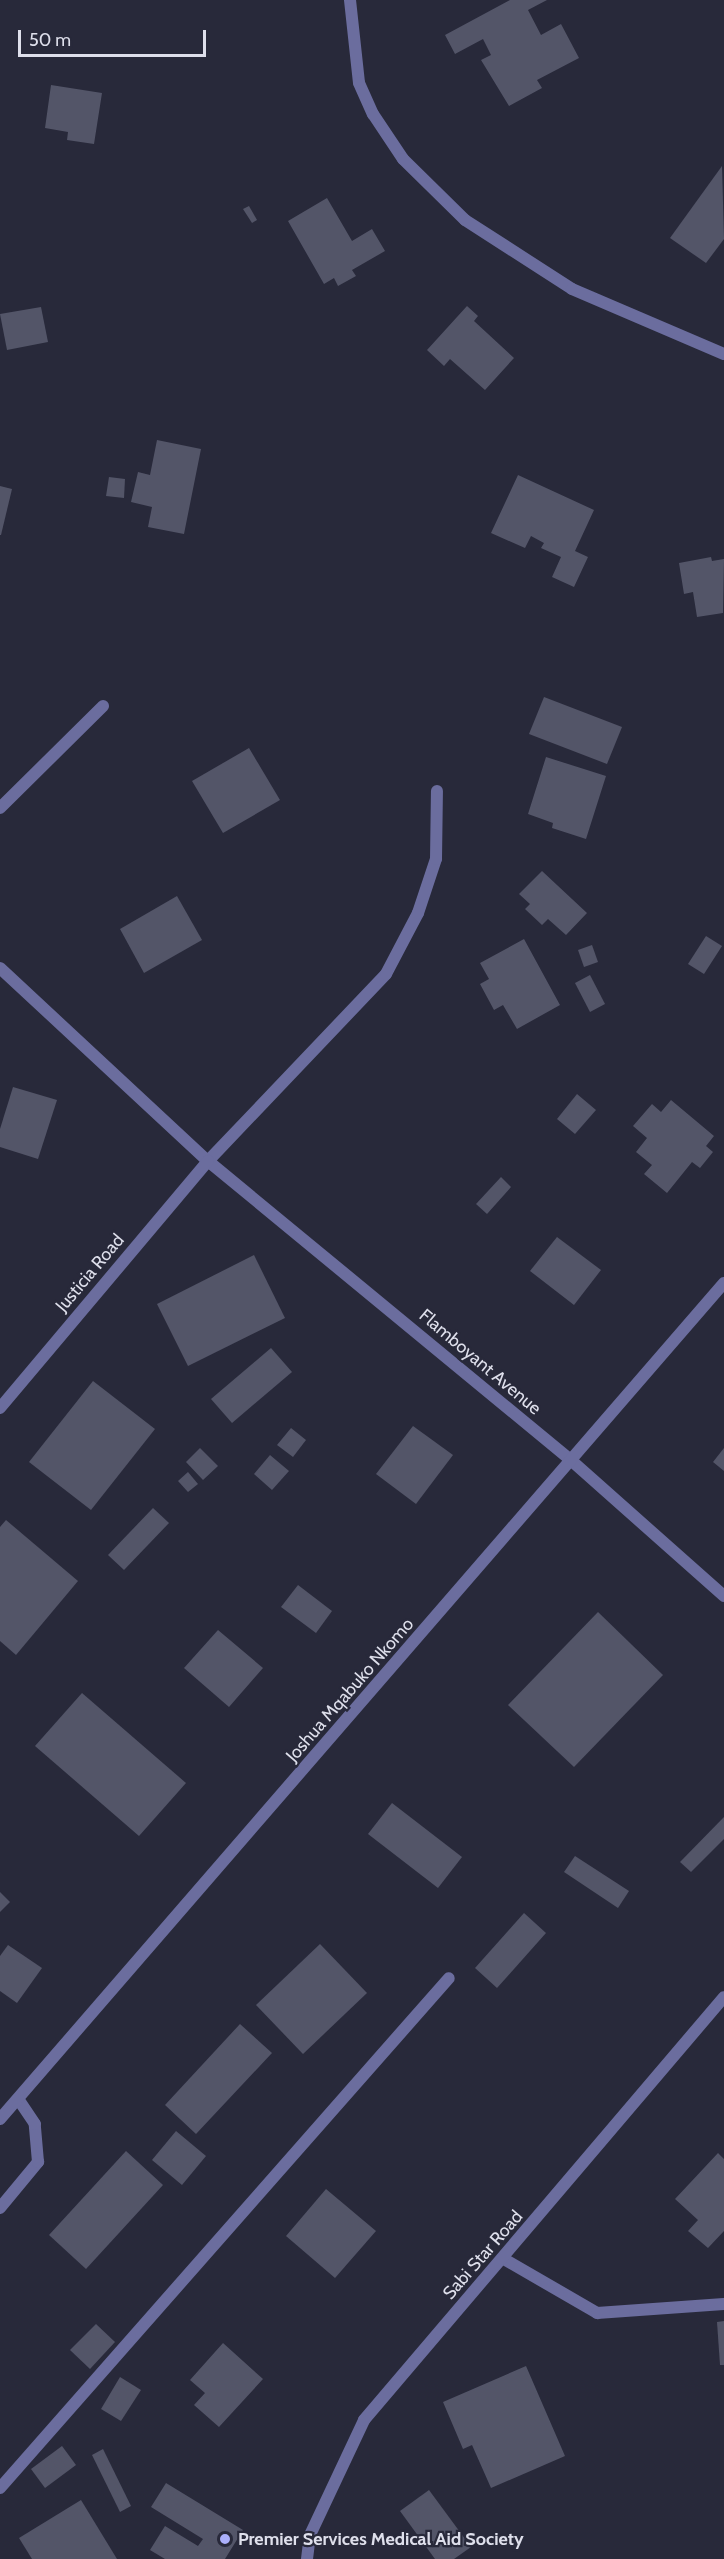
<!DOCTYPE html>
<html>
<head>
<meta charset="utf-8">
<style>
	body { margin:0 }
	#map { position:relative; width:724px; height:2559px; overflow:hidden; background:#28293a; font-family:Cabin,sans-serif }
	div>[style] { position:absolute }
	.building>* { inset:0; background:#535568 }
	.lane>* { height:12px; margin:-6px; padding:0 6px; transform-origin:6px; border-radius:6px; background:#6b6d9e }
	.street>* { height:12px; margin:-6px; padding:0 6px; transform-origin:6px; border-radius:6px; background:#6b6d9e }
	.dots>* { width:16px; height:16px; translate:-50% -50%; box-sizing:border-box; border:3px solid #28293a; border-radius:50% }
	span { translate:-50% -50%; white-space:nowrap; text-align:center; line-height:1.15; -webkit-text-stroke:4.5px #28293a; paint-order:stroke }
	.street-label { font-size:18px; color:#dedfeb }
	.poi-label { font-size:18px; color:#dedfeb; font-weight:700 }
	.left { translate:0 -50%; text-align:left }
	.scale { position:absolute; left:18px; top:30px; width:188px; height:27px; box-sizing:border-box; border:3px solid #dedfeb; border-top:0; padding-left:8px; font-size:18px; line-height:21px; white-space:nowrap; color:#dedfeb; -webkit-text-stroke:4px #28293a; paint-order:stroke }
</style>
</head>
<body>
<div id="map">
	<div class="building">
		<i style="clip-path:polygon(510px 0,547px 0,528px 10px,541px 35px,561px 24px,579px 58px,537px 80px,542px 88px,509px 106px,481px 60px,491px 55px,483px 39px,455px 54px,445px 35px)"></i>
		<i style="clip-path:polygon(51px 85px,102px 93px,94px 144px,67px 140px,68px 132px,45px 128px)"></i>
		<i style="clip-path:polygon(722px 166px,724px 239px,706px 263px,670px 238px)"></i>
		<i style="clip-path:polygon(327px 198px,352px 241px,372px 229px,385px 251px,352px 270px,356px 276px,338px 286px,334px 278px,324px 284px,288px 221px)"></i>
		<i style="clip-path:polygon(249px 206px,257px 220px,252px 223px,243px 209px)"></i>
		<i style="clip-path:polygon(467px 306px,478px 316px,474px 321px,514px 358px,485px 390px,450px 359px,444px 366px,427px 350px)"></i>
		<i style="clip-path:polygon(41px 307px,48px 342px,7px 350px,0 314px)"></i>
		<i style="clip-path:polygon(157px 440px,201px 449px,184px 534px,148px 527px,152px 507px,131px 502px,138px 472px,150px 475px)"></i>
		<i style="clip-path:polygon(518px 475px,594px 510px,575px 551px,588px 557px,574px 587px,552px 577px,561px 557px,541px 548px,544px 543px,531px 536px,525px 548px,491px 533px)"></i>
		<i style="clip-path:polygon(109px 477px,125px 479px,124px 498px,106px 496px)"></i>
		<i style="clip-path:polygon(0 486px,12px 489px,1px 535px,0 535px)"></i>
		<i style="clip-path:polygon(711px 557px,712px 561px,724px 559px,723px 613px,697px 617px,693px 592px,684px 594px,679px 563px)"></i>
		<i style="clip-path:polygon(544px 697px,622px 727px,607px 764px,529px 734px)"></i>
		<i style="clip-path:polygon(249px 748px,280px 800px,223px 833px,192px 781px)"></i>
		<i style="clip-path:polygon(546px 757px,606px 776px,586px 839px,552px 828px,553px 823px,528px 814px)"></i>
		<i style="clip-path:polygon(542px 871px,587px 913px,566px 935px,548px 919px,542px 925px,525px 909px,530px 904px,519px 894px)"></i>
		<i style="clip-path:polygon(177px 896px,202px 940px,144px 973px,120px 929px)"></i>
		<i style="clip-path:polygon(706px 936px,722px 946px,704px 974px,688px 964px)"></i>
		<i style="clip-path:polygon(524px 939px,560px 1005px,517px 1029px,503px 1005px,494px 1010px,480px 984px,489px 979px,480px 963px)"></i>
		<i style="clip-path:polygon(592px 945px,598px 962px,584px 967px,578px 950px)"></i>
		<i style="clip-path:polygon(590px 975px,605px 1004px,590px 1012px,575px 983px)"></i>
		<i style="clip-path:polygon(13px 1087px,57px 1100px,38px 1159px,0 1147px,0 1129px)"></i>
		<i style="clip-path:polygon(577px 1094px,596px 1110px,575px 1134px,557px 1119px)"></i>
		<i style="clip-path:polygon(671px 1100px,714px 1136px,706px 1146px,713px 1152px,700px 1168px,692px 1162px,667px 1193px,644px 1174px,652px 1165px,636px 1152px,647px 1138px,633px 1126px,652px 1104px,661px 1112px)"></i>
		<i style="clip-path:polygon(501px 1177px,511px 1187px,487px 1214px,476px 1204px)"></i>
		<i style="clip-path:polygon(557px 1237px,601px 1270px,574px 1305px,530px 1271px)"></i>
		<i style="clip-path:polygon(254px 1255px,285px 1318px,188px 1366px,157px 1304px)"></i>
		<i style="clip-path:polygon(271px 1348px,292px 1372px,232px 1423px,211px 1399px)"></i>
		<i style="clip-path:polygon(93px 1381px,155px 1429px,91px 1510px,29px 1462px)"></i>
		<i style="clip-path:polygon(413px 1426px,453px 1455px,416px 1504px,376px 1474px)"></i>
		<i style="clip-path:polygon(291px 1428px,306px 1440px,293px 1457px,277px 1445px)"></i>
		<i style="clip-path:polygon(200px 1448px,218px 1466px,203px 1480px,186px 1462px)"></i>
		<i style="clip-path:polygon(724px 1448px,724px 1471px,713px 1462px)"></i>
		<i style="clip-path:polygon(270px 1455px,289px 1471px,272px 1490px,254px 1474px)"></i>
		<i style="clip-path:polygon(188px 1472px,198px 1484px,188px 1492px,178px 1481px)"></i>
		<i style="clip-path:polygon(153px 1508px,169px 1523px,124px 1570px,108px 1555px)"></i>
		<i style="clip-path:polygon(6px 1520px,78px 1581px,16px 1655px,0 1641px,0 1527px)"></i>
		<i style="clip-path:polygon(298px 1585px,332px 1611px,316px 1633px,281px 1607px)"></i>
		<i style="clip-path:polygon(598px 1612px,663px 1675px,574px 1767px,508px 1705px)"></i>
		<i style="clip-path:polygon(218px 1630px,263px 1668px,229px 1707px,184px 1668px)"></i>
		<i style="clip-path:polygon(82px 1693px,186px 1783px,139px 1836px,35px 1746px)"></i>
		<i style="clip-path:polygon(392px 1803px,462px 1857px,438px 1888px,368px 1834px)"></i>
		<i style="clip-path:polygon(724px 1817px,724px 1839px,691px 1872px,680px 1862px)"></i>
		<i style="clip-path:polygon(575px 1856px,629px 1891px,618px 1908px,564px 1872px)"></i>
		<i style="clip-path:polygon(0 1892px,10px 1902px,0 1912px)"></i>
		<i style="clip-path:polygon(524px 1913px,546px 1933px,497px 1988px,475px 1968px)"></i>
		<i style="clip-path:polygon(320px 1944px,367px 1993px,303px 2054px,256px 2005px)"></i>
		<i style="clip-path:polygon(8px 1945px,42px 1968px,17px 2003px,0 1991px,0 1956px)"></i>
		<i style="clip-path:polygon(240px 2024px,272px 2053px,196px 2134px,165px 2105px)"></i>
		<i style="clip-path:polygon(176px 2131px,206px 2156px,182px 2185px,152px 2160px)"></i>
		<i style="clip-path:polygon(126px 2151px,163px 2185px,86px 2269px,49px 2235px)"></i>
		<i style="clip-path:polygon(718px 2153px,724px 2159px,724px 2231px,708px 2248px,688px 2231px,698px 2220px,675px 2199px)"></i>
		<i style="clip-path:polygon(326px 2189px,376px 2231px,335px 2278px,286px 2236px)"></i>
		<i style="clip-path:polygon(724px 2321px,724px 2365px,720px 2365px,717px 2322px)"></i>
		<i style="clip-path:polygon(96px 2324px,115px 2342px,90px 2369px,70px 2350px)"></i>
		<i style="clip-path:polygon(223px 2343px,263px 2379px,219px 2427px,194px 2405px,205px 2393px,190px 2380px)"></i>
		<i style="clip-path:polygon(526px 2366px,565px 2456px,491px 2488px,472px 2445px,463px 2449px,443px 2402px)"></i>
		<i style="clip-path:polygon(120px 2377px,141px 2390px,121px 2421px,101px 2409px)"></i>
		<i style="clip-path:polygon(62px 2446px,76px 2465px,45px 2488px,31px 2469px)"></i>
		<i style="clip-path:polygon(103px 2449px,131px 2506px,120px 2512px,92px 2455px)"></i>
		<i style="clip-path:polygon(166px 2483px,243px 2530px,225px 2559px,165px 2559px,150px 2550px,165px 2526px,198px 2546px,203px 2539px,151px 2507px)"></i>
		<i style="clip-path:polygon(429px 2490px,471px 2547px,454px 2559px,435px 2559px,400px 2511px)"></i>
		<i style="clip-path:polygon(81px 2500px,117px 2559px,32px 2559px,19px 2538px)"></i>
	</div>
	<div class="lane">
		<i style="left:0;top:808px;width:145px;rotate:-44.7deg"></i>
		<i style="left:208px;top:1161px;width:258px;rotate:-46.4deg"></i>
		<i style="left:386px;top:974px;width:69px;rotate:-62.3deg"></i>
		<i style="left:418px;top:913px;width:57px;rotate:-71.6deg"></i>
		<i style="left:436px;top:859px;width:68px;rotate:-89.2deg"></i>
		<i style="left:0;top:2208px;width:60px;rotate:-50.4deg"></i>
		<i style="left:38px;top:2162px;width:38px;rotate:-95deg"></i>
		<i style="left:35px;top:2124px;width:30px;rotate:-124deg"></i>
		<i style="left:504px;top:2259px;width:108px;rotate:30.1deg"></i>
		<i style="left:597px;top:2313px;width:127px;rotate:-4.1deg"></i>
		<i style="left:0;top:2488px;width:679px;rotate:-48.64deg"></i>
	</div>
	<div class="street">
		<i style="left:350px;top:0;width:83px;rotate:83.8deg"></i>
		<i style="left:359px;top:83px;width:34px;rotate:66deg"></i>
		<i style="left:373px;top:114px;width:54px;rotate:56.3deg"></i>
		<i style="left:403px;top:159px;width:87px;rotate:44.5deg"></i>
		<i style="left:465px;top:220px;width:127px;rotate:32.8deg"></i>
		<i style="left:572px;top:289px;width:165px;rotate:23.2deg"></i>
		<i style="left:0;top:968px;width:284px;rotate:42.9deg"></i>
		<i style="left:208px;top:1161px;width:473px;rotate:39.5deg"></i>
		<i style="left:573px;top:1462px;width:202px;rotate:41.6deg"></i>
		<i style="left:0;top:1408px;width:323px;rotate:-49.9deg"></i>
		<i style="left:0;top:2119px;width:1106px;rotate:-49.11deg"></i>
		<i style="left:307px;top:2559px;width:24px;rotate:-83deg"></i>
		<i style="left:310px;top:2535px;width:127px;rotate:-64.8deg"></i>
		<i style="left:364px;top:2420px;width:555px;rotate:-49.6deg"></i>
	</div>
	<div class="dots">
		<i style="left:225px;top:2539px;background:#abaffb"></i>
	</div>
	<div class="street-label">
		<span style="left:90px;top:1273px;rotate:-50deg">Justicia Road</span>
		<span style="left:480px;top:1362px;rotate:40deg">Flamboyant Avenue</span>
		<span style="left:350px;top:1690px;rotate:-49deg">Joshua Mqabuko Nkomo</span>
		<span style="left:483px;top:2255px;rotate:-49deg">Sabi Star Road</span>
	</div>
	<div class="poi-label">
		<span class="left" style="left:238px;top:2539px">Premier Services Medical Aid Society</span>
	</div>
	<div class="scale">50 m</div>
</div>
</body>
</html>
